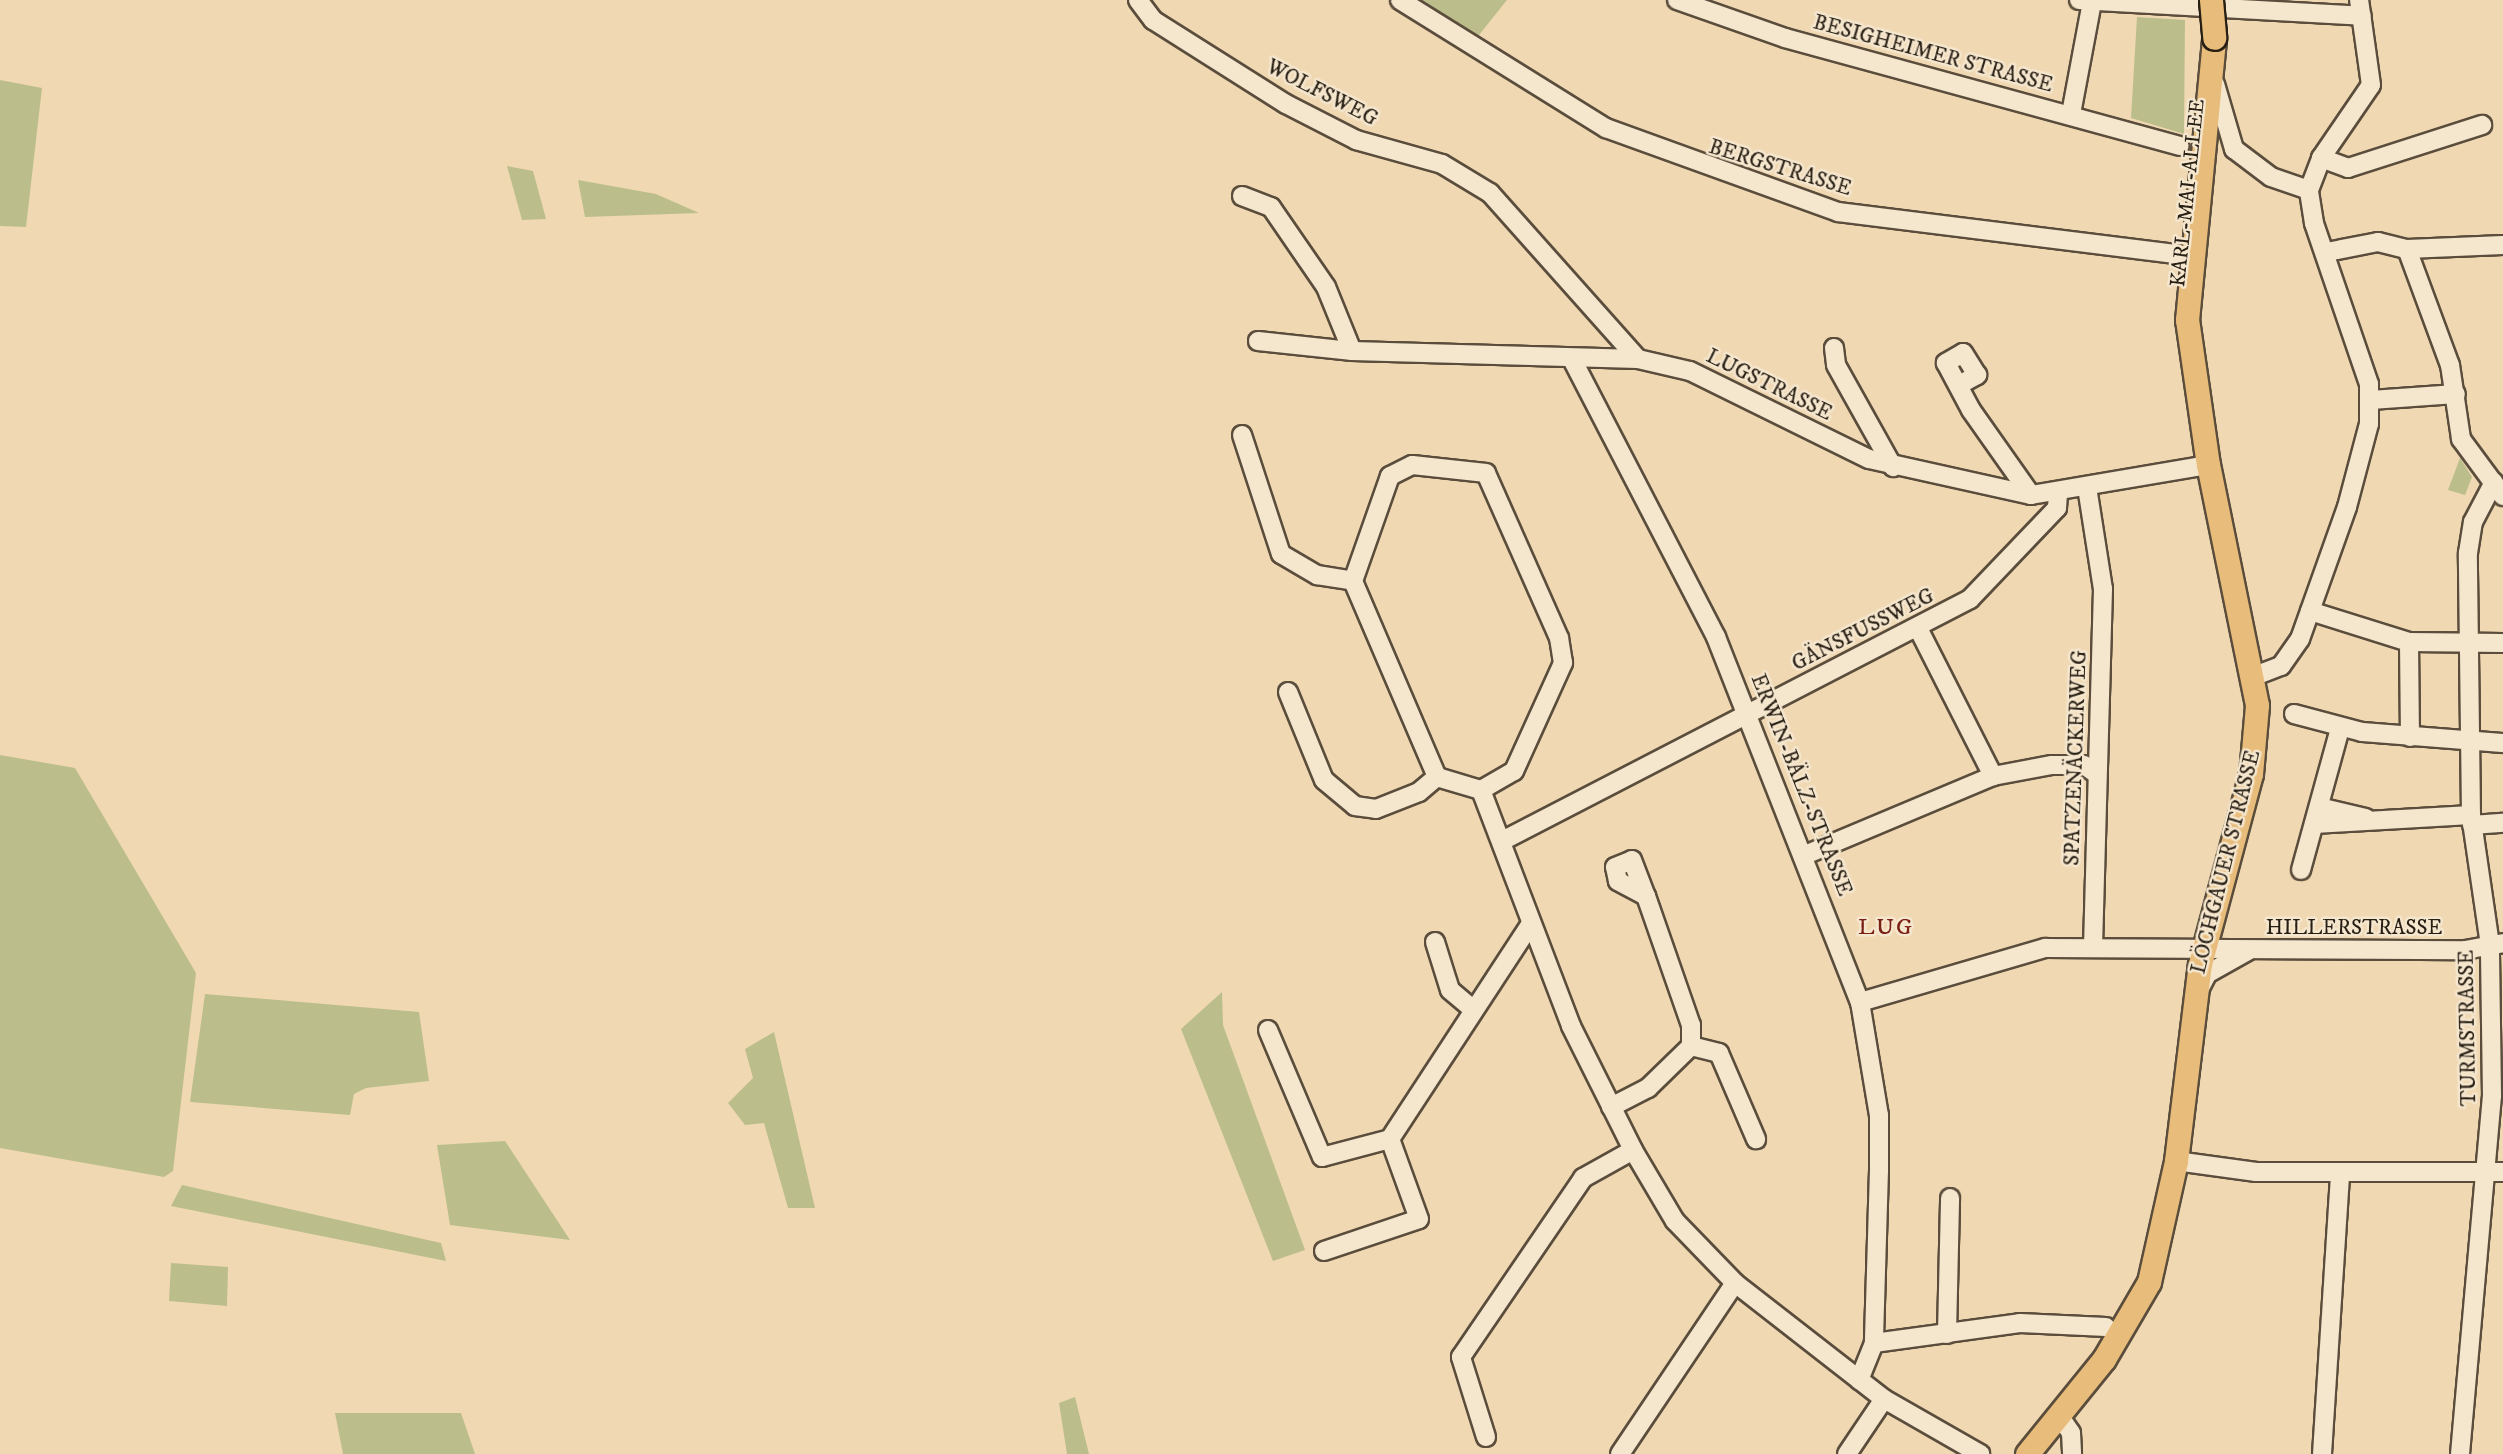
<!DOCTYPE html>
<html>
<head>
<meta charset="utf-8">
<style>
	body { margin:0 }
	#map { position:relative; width:2503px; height:1454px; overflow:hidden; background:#f0d8b3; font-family:"IM FELL DW Pica",serif }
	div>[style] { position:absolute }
	.green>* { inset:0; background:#bbbe8b }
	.roads { filter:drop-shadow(2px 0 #5a4d3c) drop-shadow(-2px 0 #5a4d3c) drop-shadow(0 2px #5a4d3c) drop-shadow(0 -2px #5a4d3c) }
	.minor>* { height:18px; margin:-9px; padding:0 9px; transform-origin:9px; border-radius:9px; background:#f5e6ce }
	.major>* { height:23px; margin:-11.5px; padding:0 11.5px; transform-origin:11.5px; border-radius:11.5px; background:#e8bc7a }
	.bridges { filter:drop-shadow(2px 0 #281f14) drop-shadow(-2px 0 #281f14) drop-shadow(0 2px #281f14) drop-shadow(0 -2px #281f14) }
	.major-bridge>* { height:23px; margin:-11.5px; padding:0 11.5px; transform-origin:11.5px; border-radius:11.5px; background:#e8bc7a }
	span { translate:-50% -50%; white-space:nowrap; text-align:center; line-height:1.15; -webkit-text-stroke:5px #f5e6ce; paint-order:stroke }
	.street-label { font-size:21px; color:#281f14 }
	.neighbourhood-label { font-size:23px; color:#7a1f14; letter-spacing:2px }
</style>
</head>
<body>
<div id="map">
	<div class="green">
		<i style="clip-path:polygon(1415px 0,1507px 0,1475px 40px)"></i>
		<i style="clip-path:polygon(2137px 17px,2185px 20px,2184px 134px,2131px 118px)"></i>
		<i style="clip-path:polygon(0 80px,42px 88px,26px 227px,0 226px)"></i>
		<i style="clip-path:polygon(507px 166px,533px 171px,546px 219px,522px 220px)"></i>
		<i style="clip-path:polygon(578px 180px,656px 194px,699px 213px,585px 217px)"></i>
		<i style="clip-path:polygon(2460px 458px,2472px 477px,2465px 495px,2448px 490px)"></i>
		<i style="clip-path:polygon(0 755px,75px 768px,196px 973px,173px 1171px,164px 1177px,0 1148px)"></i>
		<i style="clip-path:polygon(1222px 992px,1223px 1025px,1305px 1250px,1273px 1261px,1181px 1029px)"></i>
		<i style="clip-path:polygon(205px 994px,419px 1012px,429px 1081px,366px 1088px,354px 1094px,350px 1115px,190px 1102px)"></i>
		<i style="clip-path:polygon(774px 1032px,815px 1208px,788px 1208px,764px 1123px,745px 1125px,728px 1103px,753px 1078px,745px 1049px)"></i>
		<i style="clip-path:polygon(505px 1141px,570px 1240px,450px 1225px,437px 1145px)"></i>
		<i style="clip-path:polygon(182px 1185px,441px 1243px,446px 1261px,171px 1206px)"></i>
		<i style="clip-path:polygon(171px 1263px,228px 1267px,227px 1306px,169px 1301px)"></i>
		<i style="clip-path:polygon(1075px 1397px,1089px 1454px,1067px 1454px,1059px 1403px)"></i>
		<i style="clip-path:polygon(335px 1413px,461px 1413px,475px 1454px,343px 1454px)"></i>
	</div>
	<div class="roads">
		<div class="minor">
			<i style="left:1138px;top:0;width:25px;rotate:53deg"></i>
			<i style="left:1153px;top:20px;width:157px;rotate:32.3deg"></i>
			<i style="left:1286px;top:104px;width:79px;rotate:27.2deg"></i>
			<i style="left:1356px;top:140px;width:89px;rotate:15.6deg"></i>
			<i style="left:1442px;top:164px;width:56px;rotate:31.1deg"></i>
			<i style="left:1490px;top:193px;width:222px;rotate:48.3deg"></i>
			<i style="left:1400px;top:0;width:243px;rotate:31.9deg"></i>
			<i style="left:1606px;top:128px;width:247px;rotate:19.9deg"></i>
			<i style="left:1838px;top:212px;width:354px;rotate:7.1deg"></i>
			<i style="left:1677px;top:0;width:114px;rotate:19.4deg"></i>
			<i style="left:1785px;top:38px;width:409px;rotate:15.3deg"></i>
			<i style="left:2079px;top:0;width:283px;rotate:3.2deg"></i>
			<i style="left:2215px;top:84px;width:68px;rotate:73.7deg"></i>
			<i style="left:2234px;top:149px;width:46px;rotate:37.1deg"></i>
			<i style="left:2271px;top:177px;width:40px;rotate:18.9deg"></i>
			<i style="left:2071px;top:114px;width:114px;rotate:-79.4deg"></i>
			<i style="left:2321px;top:158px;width:29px;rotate:20deg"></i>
			<i style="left:2348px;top:168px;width:141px;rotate:-17.8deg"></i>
			<i style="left:1242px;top:196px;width:31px;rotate:21deg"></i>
			<i style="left:1271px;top:207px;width:97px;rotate:55.5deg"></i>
			<i style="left:1326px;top:287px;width:69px;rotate:67.9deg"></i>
			<i style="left:2407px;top:249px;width:124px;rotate:69.7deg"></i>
			<i style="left:2450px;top:365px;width:75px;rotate:81.5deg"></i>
			<i style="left:2461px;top:439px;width:71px;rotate:53.6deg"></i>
			<i style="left:2327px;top:252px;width:52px;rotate:-11.1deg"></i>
			<i style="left:2378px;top:242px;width:30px;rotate:14deg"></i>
			<i style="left:2407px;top:249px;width:96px;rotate:-2.4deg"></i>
			<i style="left:1258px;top:341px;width:95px;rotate:6.1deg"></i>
			<i style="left:1352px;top:351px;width:286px;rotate:1.6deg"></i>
			<i style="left:1638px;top:359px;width:53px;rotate:13deg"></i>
			<i style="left:1690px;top:371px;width:199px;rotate:26.2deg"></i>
			<i style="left:1869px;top:459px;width:166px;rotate:12.5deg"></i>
			<i style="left:2031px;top:495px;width:180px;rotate:-9.6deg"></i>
			<i style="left:1834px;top:348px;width:17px;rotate:83deg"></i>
			<i style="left:1836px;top:365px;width:117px;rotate:60.8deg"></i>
			<i style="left:1573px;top:361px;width:311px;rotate:62.6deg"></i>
			<i style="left:1716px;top:637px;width:392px;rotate:68.5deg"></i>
			<i style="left:1860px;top:1002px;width:115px;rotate:80.5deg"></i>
			<i style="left:1879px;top:1115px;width:55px;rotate:90deg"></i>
			<i style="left:1879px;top:1170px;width:173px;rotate:91.7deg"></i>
			<i style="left:1874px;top:1343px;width:40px;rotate:112deg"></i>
			<i style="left:1959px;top:385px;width:21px;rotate:-29deg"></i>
			<i style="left:1977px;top:375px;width:26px;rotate:-122deg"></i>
			<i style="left:1963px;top:353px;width:20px;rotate:150deg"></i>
			<i style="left:1946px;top:363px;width:53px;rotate:62deg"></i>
			<i style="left:1971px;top:410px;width:104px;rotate:54.8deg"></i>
			<i style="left:2371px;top:400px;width:85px;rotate:-4deg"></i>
			<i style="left:1242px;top:435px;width:125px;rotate:71.9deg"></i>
			<i style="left:1281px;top:554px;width:42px;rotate:30.3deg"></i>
			<i style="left:1317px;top:575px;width:36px;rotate:9deg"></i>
			<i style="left:2087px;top:487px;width:103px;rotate:81.1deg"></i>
			<i style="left:2103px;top:589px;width:359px;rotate:91.6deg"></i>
			<i style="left:2310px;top:611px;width:104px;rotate:17.4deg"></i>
			<i style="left:2409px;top:642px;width:94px;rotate:0.6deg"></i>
			<i style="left:1919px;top:630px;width:164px;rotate:63.1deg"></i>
			<i style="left:2409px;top:642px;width:95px;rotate:89.4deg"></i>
			<i style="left:2252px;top:677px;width:31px;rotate:-21deg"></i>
			<i style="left:2281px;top:666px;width:33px;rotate:-55deg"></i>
			<i style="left:2300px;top:639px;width:140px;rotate:-70.4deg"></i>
			<i style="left:2347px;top:507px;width:86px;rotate:-75.2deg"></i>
			<i style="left:2369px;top:424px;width:40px;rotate:-90deg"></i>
			<i style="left:2369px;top:384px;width:170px;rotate:-108.9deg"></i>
			<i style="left:2314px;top:223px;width:33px;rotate:-99deg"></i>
			<i style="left:2309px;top:190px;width:34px;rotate:-69deg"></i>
			<i style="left:2321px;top:158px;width:88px;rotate:-55.6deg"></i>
			<i style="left:2371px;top:85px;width:86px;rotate:-98deg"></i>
			<i style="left:1288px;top:692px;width:95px;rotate:67.8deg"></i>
			<i style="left:1324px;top:780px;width:40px;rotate:40deg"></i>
			<i style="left:1355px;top:806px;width:21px;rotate:8deg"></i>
			<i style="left:1376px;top:809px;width:46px;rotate:-21.6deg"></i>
			<i style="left:1419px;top:792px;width:23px;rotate:-40deg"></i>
			<i style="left:2294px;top:714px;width:70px;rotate:14.8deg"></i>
			<i style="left:2362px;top:732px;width:141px;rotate:4.5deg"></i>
			<i style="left:1481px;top:790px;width:38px;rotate:-30deg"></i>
			<i style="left:1514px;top:771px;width:119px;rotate:-65.6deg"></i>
			<i style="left:1563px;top:663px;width:25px;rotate:-99deg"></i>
			<i style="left:1559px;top:638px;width:180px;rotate:-113.9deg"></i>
			<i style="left:1486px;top:473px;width:74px;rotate:-173.8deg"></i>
			<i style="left:1412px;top:465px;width:25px;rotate:153deg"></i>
			<i style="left:1390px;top:476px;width:111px;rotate:109.4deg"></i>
			<i style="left:1353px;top:581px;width:213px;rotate:66.8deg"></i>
			<i style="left:1437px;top:777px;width:46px;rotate:16.5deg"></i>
			<i style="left:1481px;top:790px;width:253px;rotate:69.1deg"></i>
			<i style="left:1571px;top:1026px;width:139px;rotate:63.4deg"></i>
			<i style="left:1633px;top:1150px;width:82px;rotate:59.4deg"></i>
			<i style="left:1675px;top:1221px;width:86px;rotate:45.9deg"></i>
			<i style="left:1735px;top:1283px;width:189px;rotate:37.9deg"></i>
			<i style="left:1884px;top:1399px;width:111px;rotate:29.8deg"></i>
			<i style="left:2319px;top:807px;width:48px;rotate:13.2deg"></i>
			<i style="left:2314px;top:824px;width:157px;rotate:-3.3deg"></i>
			<i style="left:2472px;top:825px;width:31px;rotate:-4deg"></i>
			<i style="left:1502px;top:841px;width:527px;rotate:-27.34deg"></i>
			<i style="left:1970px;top:599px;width:126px;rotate:-46.3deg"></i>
			<i style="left:2057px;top:508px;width:16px;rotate:-86deg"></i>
			<i style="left:1805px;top:855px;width:204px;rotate:-22.8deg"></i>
			<i style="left:1993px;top:776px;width:60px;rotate:-10.6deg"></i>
			<i style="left:2052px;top:765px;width:32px"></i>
			<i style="left:2084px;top:765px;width:14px;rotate:36deg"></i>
			<i style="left:2301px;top:870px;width:147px;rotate:-74.6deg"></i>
			<i style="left:1646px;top:896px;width:32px;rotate:-152deg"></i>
			<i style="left:1618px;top:881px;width:14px;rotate:-102deg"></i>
			<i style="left:1615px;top:867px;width:18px;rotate:-22deg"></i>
			<i style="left:1632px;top:860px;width:39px;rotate:69deg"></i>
			<i style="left:1646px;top:896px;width:137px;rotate:70.8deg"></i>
			<i style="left:1691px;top:1025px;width:21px;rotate:90deg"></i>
			<i style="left:1691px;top:1046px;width:29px;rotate:14deg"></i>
			<i style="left:1719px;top:1053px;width:94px;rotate:66.7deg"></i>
			<i style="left:1435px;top:942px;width:50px;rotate:72.6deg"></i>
			<i style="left:1450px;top:990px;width:30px;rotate:40deg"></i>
			<i style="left:2198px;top:992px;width:20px;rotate:-63deg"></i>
			<i style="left:2207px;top:974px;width:47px;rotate:-29.3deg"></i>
			<i style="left:1860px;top:1002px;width:193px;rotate:-16.3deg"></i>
			<i style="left:2045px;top:948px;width:420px;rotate:0.3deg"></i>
			<i style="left:2465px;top:950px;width:39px;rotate:-10deg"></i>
			<i style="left:1268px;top:1030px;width:138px;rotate:67deg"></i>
			<i style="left:1322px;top:1157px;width:70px;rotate:-14.8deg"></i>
			<i style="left:1611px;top:1107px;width:42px;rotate:-27.2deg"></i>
			<i style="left:1648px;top:1088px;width:60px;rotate:-44.3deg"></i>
			<i style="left:2176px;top:1161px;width:81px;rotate:7.8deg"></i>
			<i style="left:2256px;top:1172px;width:247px"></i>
			<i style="left:1324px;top:1251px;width:100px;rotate:-18.6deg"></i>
			<i style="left:1419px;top:1219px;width:85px;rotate:-109.9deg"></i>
			<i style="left:1390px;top:1139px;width:256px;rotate:-56.8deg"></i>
			<i style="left:1947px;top:1334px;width:136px;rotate:-88.7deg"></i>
			<i style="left:1874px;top:1343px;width:147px;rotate:-7.8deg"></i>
			<i style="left:2020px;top:1323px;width:86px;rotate:2.7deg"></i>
			<i style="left:2060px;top:1417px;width:19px;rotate:55deg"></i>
			<i style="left:2071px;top:1433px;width:21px;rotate:87deg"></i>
			<i style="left:1486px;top:1437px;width:84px;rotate:-107.4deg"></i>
			<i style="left:1461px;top:1357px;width:217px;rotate:-55.7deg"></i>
			<i style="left:1583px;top:1178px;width:57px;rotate:-29.2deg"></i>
			<i style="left:1620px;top:1454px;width:206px;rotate:-56.1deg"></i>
			<i style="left:1847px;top:1454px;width:66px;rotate:-56.1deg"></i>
			<i style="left:2322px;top:1454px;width:281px;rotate:-86.3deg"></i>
			<i style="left:2460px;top:1454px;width:359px;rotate:-84.9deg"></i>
			<i style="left:2492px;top:1096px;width:151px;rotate:-90.8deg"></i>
			<i style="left:2490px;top:945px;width:131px;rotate:-98.3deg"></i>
			<i style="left:2471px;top:815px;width:262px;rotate:-90.7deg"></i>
			<i style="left:2468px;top:553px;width:31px;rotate:-81deg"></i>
			<i style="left:2473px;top:522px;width:45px;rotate:-62.3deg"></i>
		</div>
		<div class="major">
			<i style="left:2027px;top:1454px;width:122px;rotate:-51deg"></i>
			<i style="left:2104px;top:1359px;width:89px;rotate:-59.7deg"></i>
			<i style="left:2149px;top:1282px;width:124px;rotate:-77.4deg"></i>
			<i style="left:2176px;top:1161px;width:198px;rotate:-83.1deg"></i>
			<i style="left:2200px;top:964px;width:197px;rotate:-75deg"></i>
			<i style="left:2251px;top:774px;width:69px;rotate:-85deg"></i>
			<i style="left:2257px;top:705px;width:245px;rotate:-101.5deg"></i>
			<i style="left:2208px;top:465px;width:147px;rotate:-98.2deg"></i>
			<i style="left:2187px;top:320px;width:283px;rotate:-84.5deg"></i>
		</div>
	</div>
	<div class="bridges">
		<div class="major-bridge">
			<i style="left:2211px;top:0;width:38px;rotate:85deg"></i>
		</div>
	</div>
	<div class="street-label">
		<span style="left:1933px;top:54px;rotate:15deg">BESIGHEIMER STRASSE</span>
		<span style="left:1322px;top:93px;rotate:27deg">WOLFSWEG</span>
		<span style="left:1780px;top:168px;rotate:17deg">BERGSTRASSE</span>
		<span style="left:2188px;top:193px;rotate:-84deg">KARL-MAI-ALLEE</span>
		<span style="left:1769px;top:385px;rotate:26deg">LUGSTRASSE</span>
		<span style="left:1863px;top:630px;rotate:-27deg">GÄNSFUSSWEG</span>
		<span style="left:2076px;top:758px;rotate:-88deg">SPATZENÄCKERWEG</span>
		<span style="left:1801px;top:785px;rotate:68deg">ERWIN-BÄLZ-STRASSE</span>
		<span style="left:2226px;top:862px;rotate:-76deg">LÖCHGAUER STRASSE</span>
		<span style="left:2354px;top:928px">HILLERSTRASSE</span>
		<span style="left:2468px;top:1028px;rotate:-91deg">TURMSTRASSE</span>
	</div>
	<div class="neighbourhood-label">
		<span style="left:1886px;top:928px">LUG</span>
	</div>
</div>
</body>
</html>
